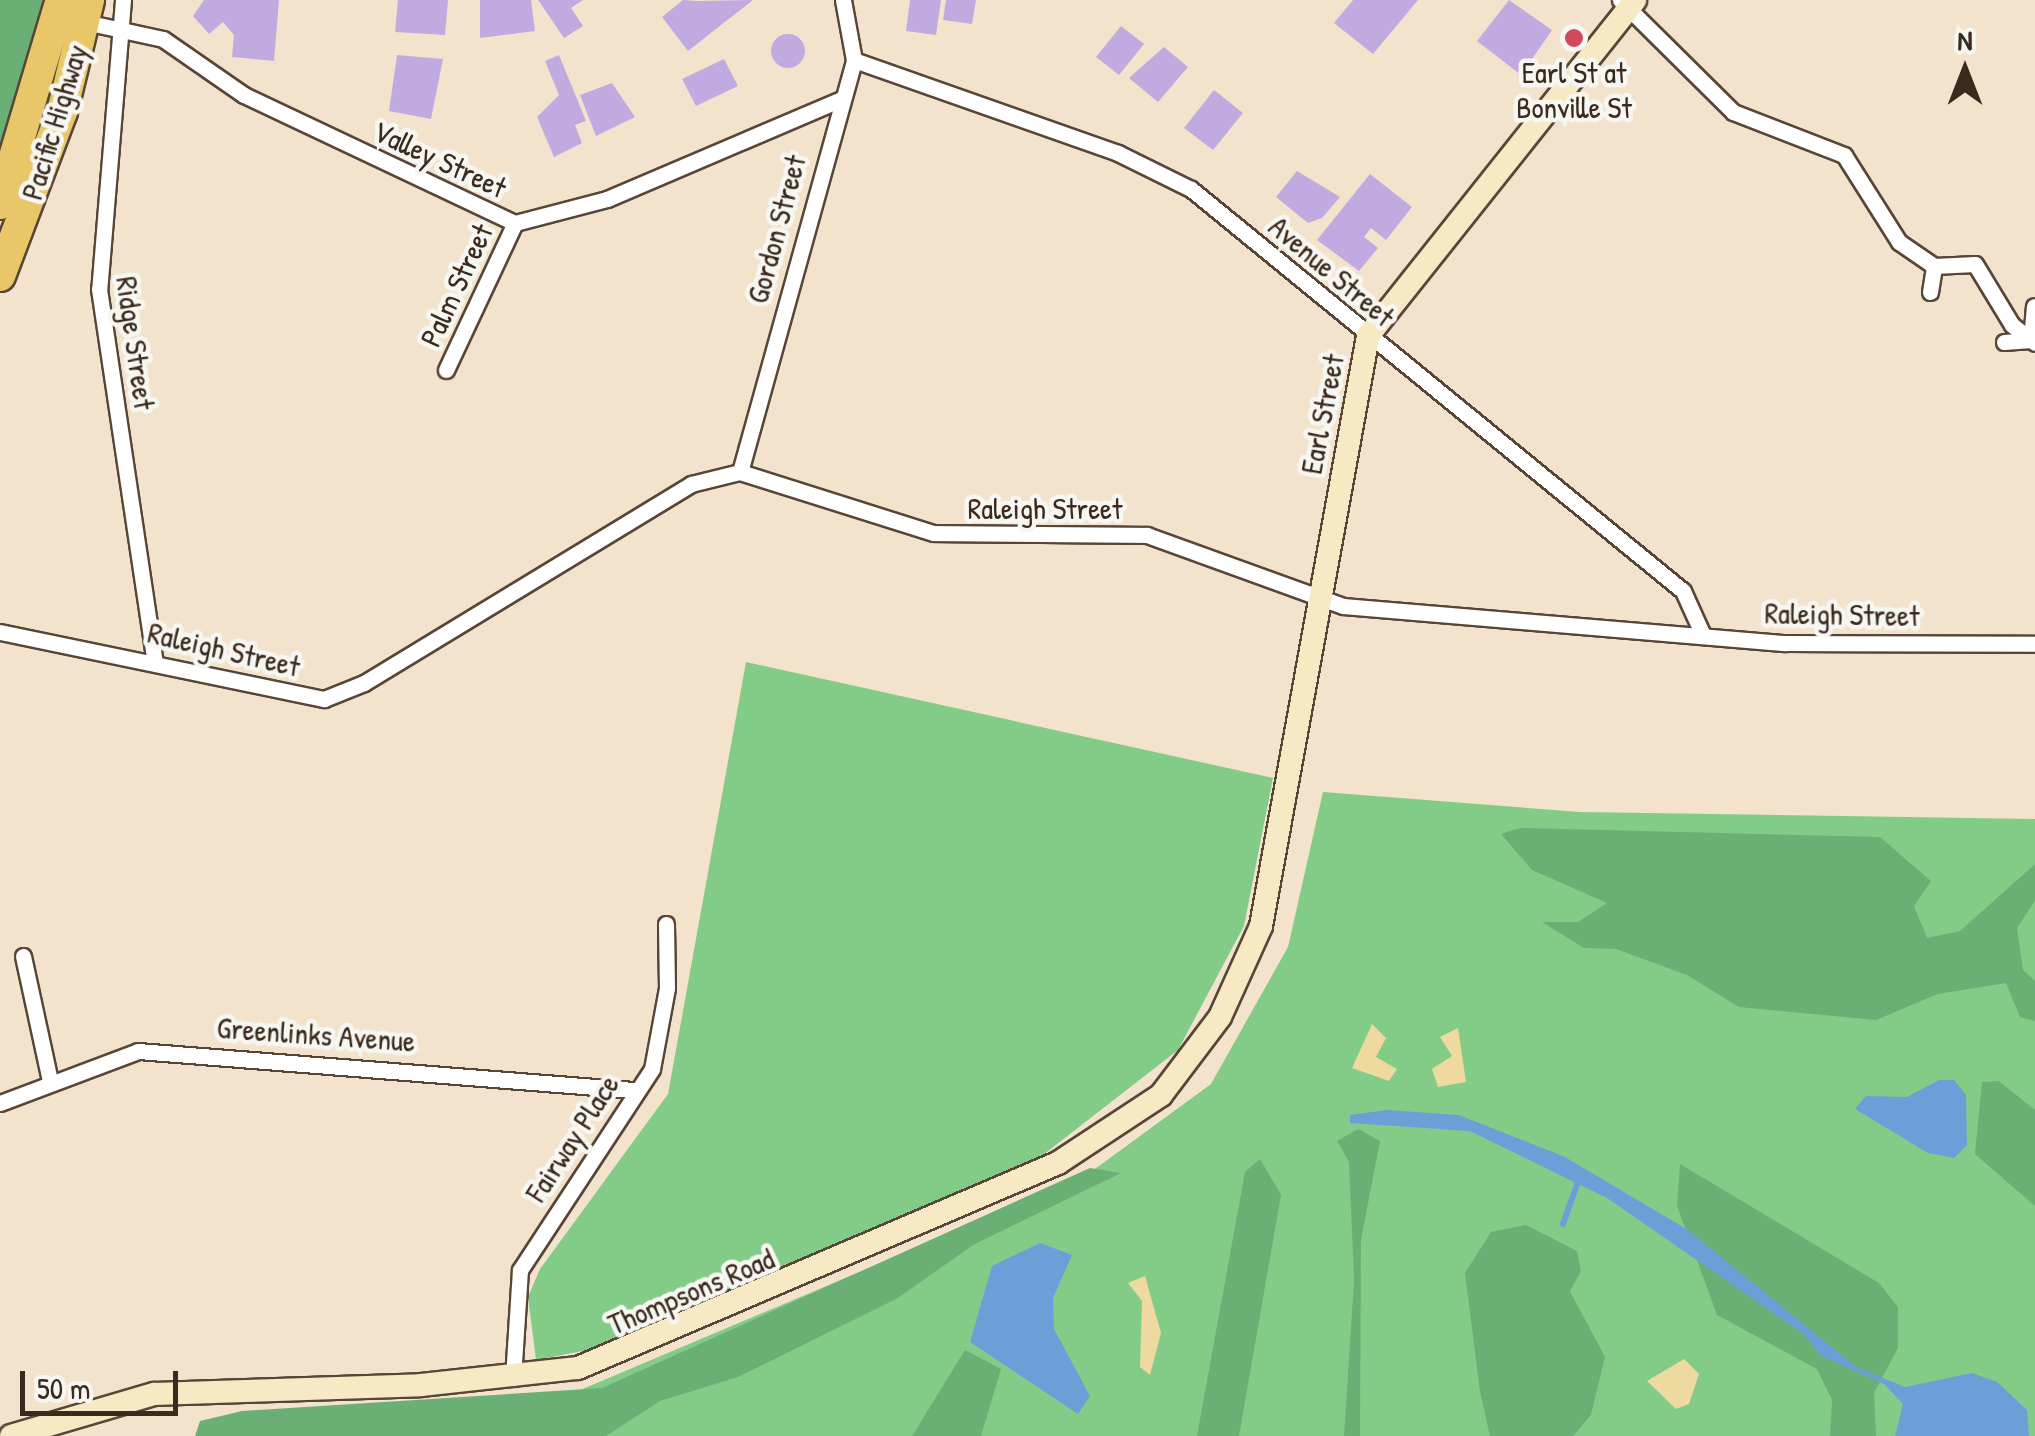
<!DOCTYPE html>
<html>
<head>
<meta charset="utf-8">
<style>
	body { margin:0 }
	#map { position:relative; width:2035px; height:1436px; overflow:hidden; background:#f3e3cc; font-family:"Patrick Hand",sans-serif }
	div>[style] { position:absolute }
	.green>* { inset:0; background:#83cc88 }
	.forest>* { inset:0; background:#6ab074 }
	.sand>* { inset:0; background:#eeda9e }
	.water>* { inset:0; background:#6c9fd7 }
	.stream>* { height:6px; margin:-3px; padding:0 3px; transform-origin:3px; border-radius:3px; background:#6c9fd7 }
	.building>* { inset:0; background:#c1aadf }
	.round { border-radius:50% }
	.roads { filter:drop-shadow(2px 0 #574638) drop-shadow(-2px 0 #574638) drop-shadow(0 2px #574638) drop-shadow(0 -2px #574638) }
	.street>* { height:15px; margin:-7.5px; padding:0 7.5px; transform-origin:7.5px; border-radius:7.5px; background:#fff }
	.secondary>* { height:22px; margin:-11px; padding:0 11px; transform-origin:11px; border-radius:11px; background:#f6e9c3 }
	.highway>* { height:30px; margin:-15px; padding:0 15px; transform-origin:15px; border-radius:15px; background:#e9c769 }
	.dots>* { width:28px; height:28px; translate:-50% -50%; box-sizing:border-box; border:5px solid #f6f6f2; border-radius:50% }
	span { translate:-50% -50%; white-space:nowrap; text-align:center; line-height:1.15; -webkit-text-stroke:9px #f6f6f2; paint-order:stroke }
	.poi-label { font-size:30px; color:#3b2a1e }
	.street-label { font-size:30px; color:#3b2a1e }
	.north { position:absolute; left:1915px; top:20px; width:100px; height:100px; -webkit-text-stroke:8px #f6f6f2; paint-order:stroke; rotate:0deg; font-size:28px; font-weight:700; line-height:40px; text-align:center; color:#3b2a1e }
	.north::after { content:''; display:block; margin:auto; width:35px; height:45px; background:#3b2a1e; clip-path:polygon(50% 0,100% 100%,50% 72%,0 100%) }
	.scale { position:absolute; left:20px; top:1371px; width:158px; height:45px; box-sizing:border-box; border:5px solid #3b2a1e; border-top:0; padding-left:12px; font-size:30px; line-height:35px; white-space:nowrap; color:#3b2a1e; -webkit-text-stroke:8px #f6f6f2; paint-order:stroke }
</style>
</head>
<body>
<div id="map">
	<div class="green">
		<i style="clip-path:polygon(746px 662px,1273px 778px,1244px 926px,1178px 1050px,1043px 1155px,593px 1349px,536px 1360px,528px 1297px,540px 1269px,668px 1094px)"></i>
		<i style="clip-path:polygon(1323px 792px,1580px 812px,2035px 819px,2035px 1436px,309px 1436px,566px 1396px,1084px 1177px,1211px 1084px,1288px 947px)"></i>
	</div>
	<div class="forest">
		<i style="clip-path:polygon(0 0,43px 0,0 149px)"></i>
		<i style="clip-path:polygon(1520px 828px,1880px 837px,1931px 881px,1914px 906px,1927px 938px,1960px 931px,2035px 864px,2035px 901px,2017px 928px,2023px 970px,2035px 981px,2035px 1021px,2020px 1017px,2006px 983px,1938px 994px,1876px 1020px,1739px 1007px,1687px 975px,1616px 949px,1584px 948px,1542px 922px,1578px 922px,1607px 903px,1532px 870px,1501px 834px)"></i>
		<i style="clip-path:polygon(1999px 1081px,2035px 1110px,2035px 1206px,1975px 1154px,1982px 1082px)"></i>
		<i style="clip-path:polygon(1358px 1129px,1380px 1141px,1361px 1240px,1360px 1436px,1344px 1436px,1354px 1280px,1349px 1162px,1337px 1141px)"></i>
		<i style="clip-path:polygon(1260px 1159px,1281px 1195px,1239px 1436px,1197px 1436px,1245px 1172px)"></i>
		<i style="clip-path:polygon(1680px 1164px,1879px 1283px,1898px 1307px,1898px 1348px,1874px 1393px,1876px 1436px,1830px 1436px,1832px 1400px,1817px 1369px,1717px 1315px,1677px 1206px)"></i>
		<i style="clip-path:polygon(1090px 1168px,1121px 1173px,973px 1245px,898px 1298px,738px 1377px,660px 1401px,606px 1436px,195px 1436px,200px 1421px,242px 1411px,602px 1388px)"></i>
		<i style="clip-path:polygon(1526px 1225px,1577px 1251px,1581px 1271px,1570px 1291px,1605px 1357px,1591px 1415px,1573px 1436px,1490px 1436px,1480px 1392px,1465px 1273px,1491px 1232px)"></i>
		<i style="clip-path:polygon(965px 1350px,1001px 1369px,981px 1436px,912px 1436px)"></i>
	</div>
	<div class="sand">
		<i style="clip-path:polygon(1372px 1024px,1386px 1038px,1376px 1057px,1397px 1069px,1389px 1081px,1352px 1068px)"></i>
		<i style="clip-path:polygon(1458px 1028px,1466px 1082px,1438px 1087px,1432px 1069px,1452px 1056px,1440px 1037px)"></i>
		<i style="clip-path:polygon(1145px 1276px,1161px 1333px,1150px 1375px,1140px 1367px,1142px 1301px,1128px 1283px)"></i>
		<i style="clip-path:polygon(1684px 1359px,1699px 1374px,1689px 1404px,1676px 1409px,1647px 1381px)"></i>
	</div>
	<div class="water">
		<i style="clip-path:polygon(1939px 1080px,1954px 1080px,1966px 1095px,1967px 1145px,1954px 1158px,1928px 1153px,1855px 1109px,1866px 1096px,1907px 1097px)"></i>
		<i style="clip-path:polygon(1387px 1110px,1459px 1115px,1565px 1157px,1688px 1230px,1856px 1367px,1905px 1387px,1972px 1373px,1997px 1382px,2027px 1410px,2029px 1436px,1895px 1436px,1903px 1404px,1884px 1384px,1820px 1355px,1805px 1335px,1607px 1198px,1470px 1131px,1350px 1123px,1350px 1115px)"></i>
		<i style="clip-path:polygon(1040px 1243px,1072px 1255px,1053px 1298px,1054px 1329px,1090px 1396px,1078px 1414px,970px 1342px,992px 1266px)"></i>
	</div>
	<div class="stream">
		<i style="left:1563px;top:1224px;width:48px;rotate:-70.4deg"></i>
	</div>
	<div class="building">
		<i style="clip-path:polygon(204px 0,279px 0,274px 61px,232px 57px,234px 35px,223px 22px,209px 34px,193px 16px)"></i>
		<i style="clip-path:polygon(398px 0,448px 0,445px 35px,395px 32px)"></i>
		<i style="clip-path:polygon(480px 0,531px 0,535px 31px,480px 38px)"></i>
		<i style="clip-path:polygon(538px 0,583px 0,571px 8px,583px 26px,564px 38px)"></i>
		<i style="clip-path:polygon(683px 0,697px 1px,753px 0,688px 51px,662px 17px)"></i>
		<i style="clip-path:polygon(910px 0,941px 0,936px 35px,906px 31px)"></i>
		<i style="clip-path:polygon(946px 0,976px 0,972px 24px,943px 20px)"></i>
		<i style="clip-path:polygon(1353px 0,1418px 0,1373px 54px,1334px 23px)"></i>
		<i style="clip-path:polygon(1509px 0,1552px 30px,1521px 75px,1477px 41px)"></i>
		<i style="clip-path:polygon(1121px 26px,1144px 44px,1119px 75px,1096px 57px)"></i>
		<i class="round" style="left:771px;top:34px;width:34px;height:34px"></i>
		<i style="clip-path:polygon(1164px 47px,1188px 67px,1158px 102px,1129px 78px)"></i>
		<i style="clip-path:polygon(397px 55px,443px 59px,431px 119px,389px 111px)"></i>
		<i style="clip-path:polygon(559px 55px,586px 121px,575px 125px,582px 143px,554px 157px,537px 117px,559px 95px,545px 61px)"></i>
		<i style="clip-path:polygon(724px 59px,738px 86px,696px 106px,682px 79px)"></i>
		<i style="clip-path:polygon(612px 83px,635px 117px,596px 136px,580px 95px)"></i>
		<i style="clip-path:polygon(1214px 90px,1243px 113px,1213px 150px,1184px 128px)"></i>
		<i style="clip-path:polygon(1297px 171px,1340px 197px,1322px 218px,1308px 223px,1276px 197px)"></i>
		<i style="clip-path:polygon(1370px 174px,1412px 207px,1386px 240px,1371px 228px,1364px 237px,1378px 248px,1359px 271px,1317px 240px)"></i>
	</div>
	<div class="roads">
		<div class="street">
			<i style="left:123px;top:0;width:290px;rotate:94.7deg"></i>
			<i style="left:99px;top:289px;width:377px;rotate:81.5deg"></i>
			<i style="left:1620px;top:0;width:159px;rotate:44.7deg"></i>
			<i style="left:1733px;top:112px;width:119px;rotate:21.2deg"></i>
			<i style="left:1844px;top:155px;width:103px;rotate:57.7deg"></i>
			<i style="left:1899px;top:242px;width:42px;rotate:34.4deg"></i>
			<i style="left:1934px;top:266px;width:41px;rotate:-2.8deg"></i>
			<i style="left:1975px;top:264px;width:71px;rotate:58.8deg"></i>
			<i style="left:2012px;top:325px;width:29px;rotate:38deg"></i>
			<i style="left:85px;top:22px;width:80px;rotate:12.3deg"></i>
			<i style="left:163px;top:39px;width:98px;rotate:34.7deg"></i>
			<i style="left:244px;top:95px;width:300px;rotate:25.3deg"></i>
			<i style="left:515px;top:223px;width:95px;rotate:-14.6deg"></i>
			<i style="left:607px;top:199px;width:252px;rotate:-23.1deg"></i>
			<i style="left:854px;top:60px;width:280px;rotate:19.4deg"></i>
			<i style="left:1118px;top:153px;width:81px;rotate:26.3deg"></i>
			<i style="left:1191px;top:189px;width:635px;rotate:39.25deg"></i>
			<i style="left:1683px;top:591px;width:48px;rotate:65.6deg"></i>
			<i style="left:1930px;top:292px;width:26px;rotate:-81deg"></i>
			<i style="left:2004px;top:342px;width:27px;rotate:-4deg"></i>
			<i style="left:2031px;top:340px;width:34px;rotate:-85deg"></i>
			<i style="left:446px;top:370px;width:162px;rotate:-64.9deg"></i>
			<i style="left:740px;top:472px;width:427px;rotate:-74.5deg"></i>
			<i style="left:854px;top:60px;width:61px;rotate:-100.4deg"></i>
			<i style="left:0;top:632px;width:331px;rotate:11.7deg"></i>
			<i style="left:324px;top:699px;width:43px;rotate:-21.8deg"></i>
			<i style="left:364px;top:683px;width:383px;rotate:-31.3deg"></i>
			<i style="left:691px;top:484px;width:50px;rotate:-13.8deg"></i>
			<i style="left:740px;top:472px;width:203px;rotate:17.5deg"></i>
			<i style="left:934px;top:533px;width:213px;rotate:0.5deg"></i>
			<i style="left:1147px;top:535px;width:208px;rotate:19.9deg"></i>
			<i style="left:1343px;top:606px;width:444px;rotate:4.8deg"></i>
			<i style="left:1785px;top:643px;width:250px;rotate:0.2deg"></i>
			<i style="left:23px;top:956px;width:128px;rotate:77.8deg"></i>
			<i style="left:0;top:1103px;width:147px;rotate:-20.6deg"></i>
			<i style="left:138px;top:1051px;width:499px;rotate:4.5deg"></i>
			<i style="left:513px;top:1378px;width:108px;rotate:-86.3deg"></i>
			<i style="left:520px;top:1270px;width:240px;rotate:-56.7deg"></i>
			<i style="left:652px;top:1069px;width:82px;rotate:-79.5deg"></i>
			<i style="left:667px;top:988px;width:64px;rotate:-90.9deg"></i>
		</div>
		<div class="secondary">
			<i style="left:11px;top:1436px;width:149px;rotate:-16.4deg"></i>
			<i style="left:154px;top:1394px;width:267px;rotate:-1.9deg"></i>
			<i style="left:421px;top:1385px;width:158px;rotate:-6.2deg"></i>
			<i style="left:578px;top:1368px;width:522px;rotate:-23.13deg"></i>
			<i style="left:1058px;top:1163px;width:123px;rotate:-33.4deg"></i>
			<i style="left:1161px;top:1095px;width:98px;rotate:-52.9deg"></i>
			<i style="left:1220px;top:1017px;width:100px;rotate:-65.7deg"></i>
			<i style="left:1261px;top:926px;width:600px;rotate:-79.72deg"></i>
			<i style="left:1368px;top:336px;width:429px;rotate:-51.5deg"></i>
		</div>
		<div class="highway">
			<i style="left:0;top:204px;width:213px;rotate:-73.4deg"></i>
			<i style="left:0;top:276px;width:175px;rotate:-69.3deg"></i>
			<i style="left:62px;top:112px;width:115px;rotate:-76.4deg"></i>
		</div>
	</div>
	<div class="dots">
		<i style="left:1574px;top:38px;background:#d1495b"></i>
	</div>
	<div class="poi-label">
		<span style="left:1574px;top:89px">Earl St at<br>Bonville St</span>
	</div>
	<div class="street-label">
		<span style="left:54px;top:122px;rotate:-73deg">Pacific Highway</span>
		<span style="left:440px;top:159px;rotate:25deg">Valley Street</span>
		<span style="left:776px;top:229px;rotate:-75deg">Gordon Street</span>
		<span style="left:1332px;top:271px;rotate:40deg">Avenue Street</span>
		<span style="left:456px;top:285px;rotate:-65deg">Palm Street</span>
		<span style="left:136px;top:343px;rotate:82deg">Ridge Street</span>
		<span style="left:1322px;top:414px;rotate:-79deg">Earl Street</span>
		<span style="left:1045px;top:508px">Raleigh Street</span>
		<span style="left:1842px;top:614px;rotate:1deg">Raleigh Street</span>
		<span style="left:224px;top:649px;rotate:13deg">Raleigh Street</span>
		<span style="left:316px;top:1034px;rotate:4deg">Greenlinks Avenue</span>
		<span style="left:572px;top:1138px;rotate:-57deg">Fairway Place</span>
		<span style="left:691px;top:1291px;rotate:-23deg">Thompsons Road</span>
	</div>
	<div class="north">N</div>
	<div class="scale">50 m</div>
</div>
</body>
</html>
